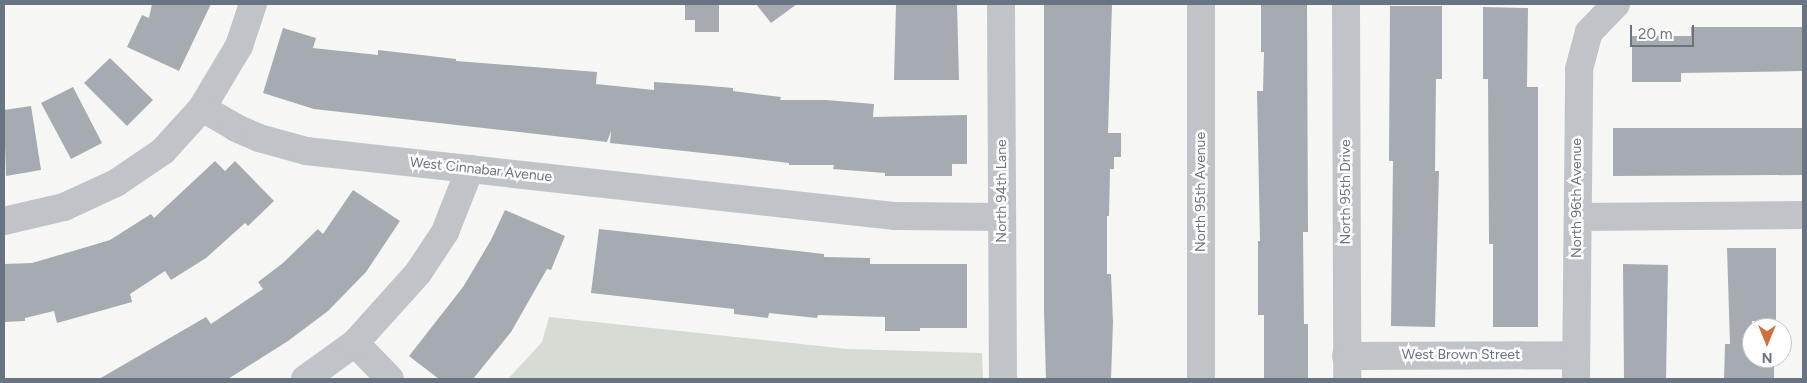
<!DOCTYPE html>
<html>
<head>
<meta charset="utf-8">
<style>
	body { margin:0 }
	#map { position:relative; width:1807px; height:383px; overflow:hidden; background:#f6f7f4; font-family:Figtree,sans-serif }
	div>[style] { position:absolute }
	.green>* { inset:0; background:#d6dbd4 }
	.building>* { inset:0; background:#a5abb1 }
	.minor>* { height:28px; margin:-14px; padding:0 14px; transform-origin:14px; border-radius:14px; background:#c0c3c7 }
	span { translate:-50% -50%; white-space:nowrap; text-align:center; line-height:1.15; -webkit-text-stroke:5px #fff; paint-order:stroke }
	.street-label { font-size:14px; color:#697482 }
	.frame { position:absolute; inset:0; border:5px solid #697482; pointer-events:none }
	.north { position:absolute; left:1742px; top:318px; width:50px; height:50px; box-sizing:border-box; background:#fff; border:1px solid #c3c7cd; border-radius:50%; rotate:180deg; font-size:14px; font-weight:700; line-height:20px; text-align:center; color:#697482 }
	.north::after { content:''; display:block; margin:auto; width:18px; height:22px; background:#d26e39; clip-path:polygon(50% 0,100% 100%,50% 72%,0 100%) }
	.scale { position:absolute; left:1630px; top:25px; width:64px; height:22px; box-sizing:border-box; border:2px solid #697482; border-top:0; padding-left:6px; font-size:15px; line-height:18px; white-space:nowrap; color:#697482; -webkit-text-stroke:4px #fff; paint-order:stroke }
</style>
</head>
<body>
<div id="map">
	<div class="green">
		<i style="clip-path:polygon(549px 317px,847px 349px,982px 353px,983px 379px,508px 379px,542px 342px)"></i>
	</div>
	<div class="building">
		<i style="clip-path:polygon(152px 4px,211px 4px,179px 71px,127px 47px,142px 15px,149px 18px)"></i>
		<i style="clip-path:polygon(685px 4px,719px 4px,719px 32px,695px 32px,695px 20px,685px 20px)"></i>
		<i style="clip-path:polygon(756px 4px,797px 4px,771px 23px)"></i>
		<i style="clip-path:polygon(896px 4px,957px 4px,959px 80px,894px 80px)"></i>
		<i style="clip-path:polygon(1044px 4px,1112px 4px,1108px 133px,1121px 133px,1121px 157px,1114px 157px,1114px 169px,1110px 169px,1109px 216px,1107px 216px,1107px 274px,1111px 274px,1113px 322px,1111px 379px,1046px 379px,1044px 311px)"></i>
		<i style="clip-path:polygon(1261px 4px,1307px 4px,1308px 232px,1303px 232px,1304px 324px,1308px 324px,1308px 379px,1264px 379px,1264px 315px,1258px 315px,1258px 241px,1260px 241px,1257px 91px,1263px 91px,1264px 52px,1261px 52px)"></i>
		<i style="clip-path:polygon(1390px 6px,1442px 6px,1442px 79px,1436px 79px,1435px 171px,1439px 171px,1435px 327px,1391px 326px,1393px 161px,1389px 161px)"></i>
		<i style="clip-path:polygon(1483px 7px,1528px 8px,1527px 87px,1538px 87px,1538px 327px,1493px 327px,1493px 244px,1489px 244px,1488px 79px,1483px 79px)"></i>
		<i style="clip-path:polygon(1691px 27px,1803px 27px,1803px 71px,1681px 73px,1681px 82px,1632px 82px,1632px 36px,1691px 36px)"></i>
		<i style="clip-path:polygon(283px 28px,316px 38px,313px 48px,378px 55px,378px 50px,456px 59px,456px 61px,597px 72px,596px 84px,654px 90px,654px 82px,698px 85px,733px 88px,733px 91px,781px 97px,780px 100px,826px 100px,874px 104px,873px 117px,967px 115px,967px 164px,952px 164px,952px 176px,885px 176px,885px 173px,833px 169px,834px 165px,789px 165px,789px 163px,740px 157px,610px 143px,611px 131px,607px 142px,314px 109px,263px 93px)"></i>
		<i style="clip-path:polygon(110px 58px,153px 100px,127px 126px,84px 83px)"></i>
		<i style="clip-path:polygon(73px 87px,102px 143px,71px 159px,41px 103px)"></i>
		<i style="clip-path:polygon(31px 106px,41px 170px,6px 176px,4px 110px)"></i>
		<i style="clip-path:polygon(1613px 128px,1803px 128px,1803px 175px,1613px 176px)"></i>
		<i style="clip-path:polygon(215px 161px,225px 171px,235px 161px,274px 201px,248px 226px,245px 223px,206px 258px,171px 280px,165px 271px,130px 294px,132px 302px,57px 323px,54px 311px,25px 318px,25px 321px,4px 322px,4px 264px,32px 263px,73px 251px,110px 240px,151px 214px,154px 218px)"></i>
		<i style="clip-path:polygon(353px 190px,400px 221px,366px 272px,328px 311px,288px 341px,228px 379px,99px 379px,206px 317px,211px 324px,263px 289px,258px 282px,283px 263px,318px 229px,323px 234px)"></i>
		<i style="clip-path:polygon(505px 210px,565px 236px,551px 270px,547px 269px,511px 332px,473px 379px,439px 379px,409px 356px,463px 287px,491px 240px)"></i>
		<i style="clip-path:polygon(599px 229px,824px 254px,824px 257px,870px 258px,870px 264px,967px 264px,967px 328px,920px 328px,920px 331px,885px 331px,885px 317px,818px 315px,817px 318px,769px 313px,768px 318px,734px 314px,734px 309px,591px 293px)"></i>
		<i style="clip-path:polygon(1727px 248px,1776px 248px,1776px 321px,1752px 321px,1752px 358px,1774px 358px,1774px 379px,1724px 379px,1725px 344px,1730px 344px)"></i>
		<i style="clip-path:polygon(1623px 264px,1668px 265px,1666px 379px,1624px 379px)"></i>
	</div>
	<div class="minor">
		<i style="left:1001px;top:4px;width:375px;rotate:89.7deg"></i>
		<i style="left:1201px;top:4px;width:375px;rotate:90deg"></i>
		<i style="left:1346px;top:4px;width:375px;rotate:89.8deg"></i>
		<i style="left:202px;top:108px;width:72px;rotate:-59.2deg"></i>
		<i style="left:239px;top:46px;width:44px;rotate:-71.6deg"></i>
		<i style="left:1578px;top:217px;width:225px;rotate:-0.5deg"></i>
		<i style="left:4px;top:221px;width:62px;rotate:-13.1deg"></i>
		<i style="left:64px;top:207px;width:57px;rotate:-24.8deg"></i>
		<i style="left:116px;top:183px;width:57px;rotate:-34.2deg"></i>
		<i style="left:163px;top:151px;width:58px;rotate:-47.8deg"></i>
		<i style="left:202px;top:108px;width:39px;rotate:30deg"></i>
		<i style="left:236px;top:128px;width:25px;rotate:23deg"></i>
		<i style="left:259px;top:138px;width:49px;rotate:15.5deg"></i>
		<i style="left:306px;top:151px;width:593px;rotate:6.3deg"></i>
		<i style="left:895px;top:216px;width:107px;rotate:0.5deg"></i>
		<i style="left:355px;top:343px;width:50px;rotate:45.8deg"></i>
		<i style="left:1346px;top:356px;width:230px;rotate:-0.2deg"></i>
		<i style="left:305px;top:379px;width:62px;rotate:-35.8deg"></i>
		<i style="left:355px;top:343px;width:94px;rotate:-48deg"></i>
		<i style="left:418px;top:273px;width:49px;rotate:-56.6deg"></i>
		<i style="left:445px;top:232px;width:68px;rotate:-68.4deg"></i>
		<i style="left:1576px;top:379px;width:310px;rotate:-89.4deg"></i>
		<i style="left:1579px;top:69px;width:38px;rotate:-75deg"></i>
		<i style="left:1589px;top:32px;width:39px;rotate:-46deg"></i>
	</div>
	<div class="street-label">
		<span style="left:481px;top:170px;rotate:6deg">West Cinnabar Avenue</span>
		<span style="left:1002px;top:191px;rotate:-90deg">North 94th Lane</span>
		<span style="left:1201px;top:192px;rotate:-90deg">North 95th Avenue</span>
		<span style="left:1346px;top:192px;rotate:-90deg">North 95th Drive</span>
		<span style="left:1577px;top:198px;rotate:-90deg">North 96th Avenue</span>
		<span style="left:1461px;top:355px">West Brown Street</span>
	</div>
	<div class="frame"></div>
	<div class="north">N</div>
	<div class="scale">20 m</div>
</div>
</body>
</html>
